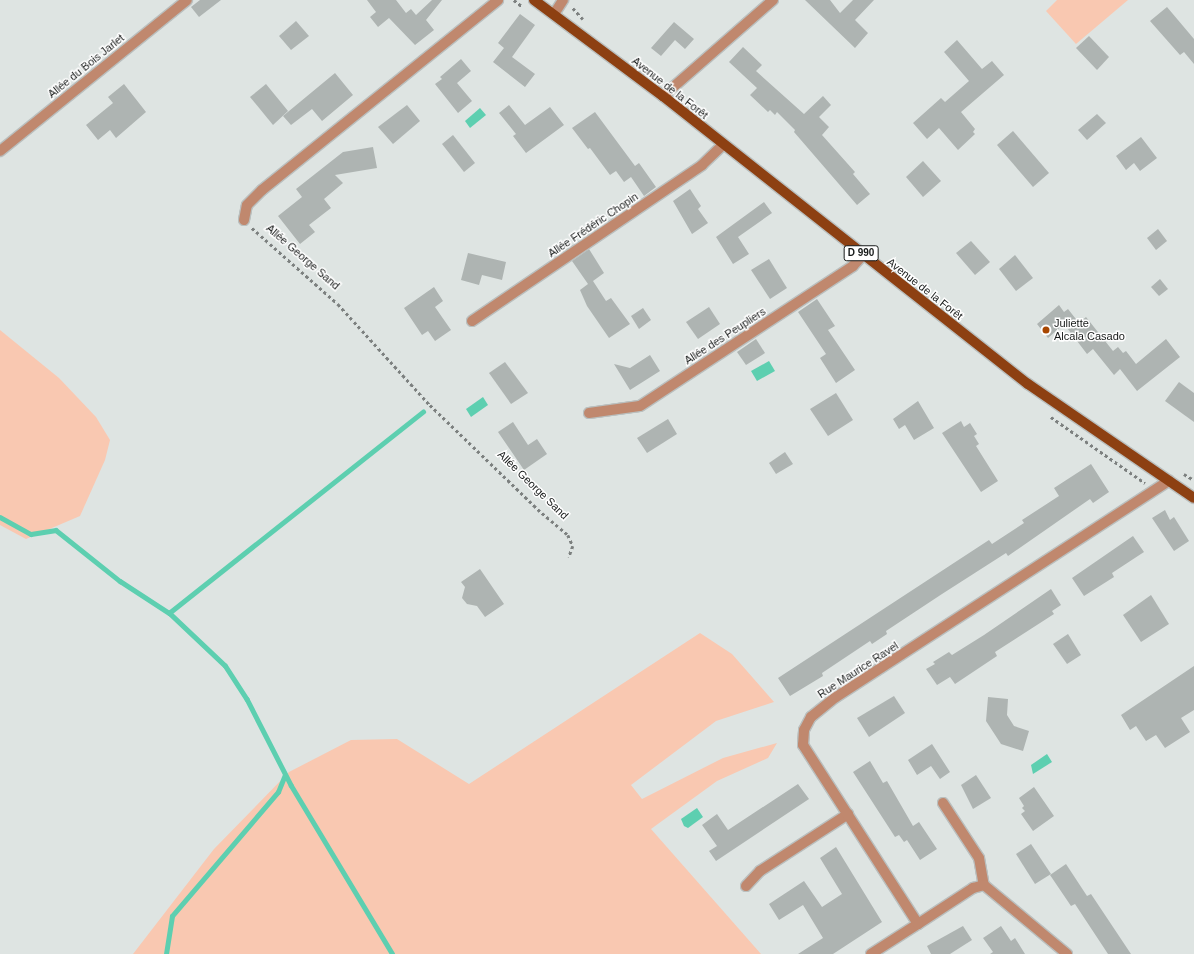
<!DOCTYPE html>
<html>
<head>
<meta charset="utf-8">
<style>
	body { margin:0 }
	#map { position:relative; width:1194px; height:954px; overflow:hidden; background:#dee4e2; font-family:Arial,sans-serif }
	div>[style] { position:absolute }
	.green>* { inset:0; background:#f9c8b1 }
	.water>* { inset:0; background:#5dcfb0 }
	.stream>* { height:4.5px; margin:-2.25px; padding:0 2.25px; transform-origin:2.25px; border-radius:2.25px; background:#5dcfb0 }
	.building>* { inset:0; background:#aeb4b2 }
	.path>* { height:2.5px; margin-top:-1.25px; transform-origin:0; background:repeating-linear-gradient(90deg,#7c807f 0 3px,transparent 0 6px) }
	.roads { filter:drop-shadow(1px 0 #babfbe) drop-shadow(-1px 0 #babfbe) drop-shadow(0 1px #babfbe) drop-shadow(0 -1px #babfbe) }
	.minor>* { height:10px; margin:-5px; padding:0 5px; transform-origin:5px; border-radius:5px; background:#c0886e }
	.major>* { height:10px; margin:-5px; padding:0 5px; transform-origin:5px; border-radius:5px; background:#8d4012 }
	.dots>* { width:11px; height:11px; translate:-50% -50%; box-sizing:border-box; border:2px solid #fff; border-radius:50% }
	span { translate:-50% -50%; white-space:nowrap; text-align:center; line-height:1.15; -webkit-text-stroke:3px #fff; paint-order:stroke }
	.shield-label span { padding:1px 3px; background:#fff; border:1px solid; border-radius:3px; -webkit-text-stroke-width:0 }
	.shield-label { font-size:10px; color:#161918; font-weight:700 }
	.street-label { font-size:11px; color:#161918 }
	.poi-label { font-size:11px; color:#161918 }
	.left { translate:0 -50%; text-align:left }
</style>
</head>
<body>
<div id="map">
	<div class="green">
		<i style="clip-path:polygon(1057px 0,1128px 0,1076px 44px,1046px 11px)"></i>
		<i style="clip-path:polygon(0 330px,59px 378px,96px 417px,110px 440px,105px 460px,80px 516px,26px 539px,0 525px)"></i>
		<i style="clip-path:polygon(700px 633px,732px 654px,774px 702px,716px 721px,631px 785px,642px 799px,723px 758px,777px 743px,768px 758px,717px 781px,651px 829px,761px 954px,133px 954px,214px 849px,289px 772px,351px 740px,397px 739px,469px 784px)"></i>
	</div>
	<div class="water">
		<i style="clip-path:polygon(480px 108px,486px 115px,470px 128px,465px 121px)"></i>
		<i style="clip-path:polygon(769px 361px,775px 371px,757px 381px,751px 371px)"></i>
		<i style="clip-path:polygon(483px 397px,488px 405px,471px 417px,466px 409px)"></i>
		<i style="clip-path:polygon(1047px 754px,1052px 762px,1033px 774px,1031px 765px)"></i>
		<i style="clip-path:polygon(697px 808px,703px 817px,688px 828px,684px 826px,681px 819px)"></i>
	</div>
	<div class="stream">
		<i style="left:0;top:517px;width:35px;rotate:29deg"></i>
		<i style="left:31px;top:534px;width:25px;rotate:-9deg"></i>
		<i style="left:56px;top:530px;width:82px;rotate:38.6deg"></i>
		<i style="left:120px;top:581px;width:59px;rotate:33.1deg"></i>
		<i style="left:166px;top:954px;width:38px;rotate:-81deg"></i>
		<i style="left:172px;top:916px;width:163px;rotate:-49.5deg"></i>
		<i style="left:278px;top:792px;width:18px;rotate:-68deg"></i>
		<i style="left:392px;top:954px;width:196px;rotate:-121deg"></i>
		<i style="left:291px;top:786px;width:97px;rotate:-117.1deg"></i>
		<i style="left:247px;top:700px;width:40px;rotate:-122.9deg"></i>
		<i style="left:225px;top:666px;width:77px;rotate:-136.6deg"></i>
		<i style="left:169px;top:613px;width:324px;rotate:-38.4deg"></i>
	</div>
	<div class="building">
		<i style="clip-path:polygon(200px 0,221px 0,199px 17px,191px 7px)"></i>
		<i style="clip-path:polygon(367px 0,396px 0,406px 13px,411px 9px,416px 15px,432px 0,442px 0,426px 20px,434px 30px,415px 45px,389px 18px,378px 27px,370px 17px,376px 12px)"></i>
		<i style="clip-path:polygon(805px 0,830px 0,840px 13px,853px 0,874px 0,855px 20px,868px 33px,855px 48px)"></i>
		<i style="clip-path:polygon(1167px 7px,1194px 39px,1194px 64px,1184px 52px,1180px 55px,1150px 21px)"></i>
		<i style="clip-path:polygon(520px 14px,535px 25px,512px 57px,535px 74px,525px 87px,493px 62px,504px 48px,498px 43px)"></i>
		<i style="clip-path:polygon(296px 21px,309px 36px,291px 50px,279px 36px)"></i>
		<i style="clip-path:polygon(674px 22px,694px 39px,685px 49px,675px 40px,661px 56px,651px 48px)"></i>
		<i style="clip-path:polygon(1089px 36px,1109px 57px,1097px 70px,1076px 48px)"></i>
		<i style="clip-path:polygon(957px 40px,982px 69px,992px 61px,1004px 75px,961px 112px,975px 129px,973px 132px,975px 134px,958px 150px,939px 128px,927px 139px,913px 123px,941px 98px,945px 102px,969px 81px,944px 52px)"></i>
		<i style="clip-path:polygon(743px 47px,762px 65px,756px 71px,804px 114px,823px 96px,831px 105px,819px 117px,829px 127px,822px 135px,855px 172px,853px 174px,870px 194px,857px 205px,794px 132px,795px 130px,777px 112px,775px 115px,770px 110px,768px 112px,750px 95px,757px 88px,729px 62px)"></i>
		<i style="clip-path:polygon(461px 59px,471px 71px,457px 83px,472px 101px,458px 113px,435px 84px,442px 79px,440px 77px)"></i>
		<i style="clip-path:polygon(335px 73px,353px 95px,322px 121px,312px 109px,291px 125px,283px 116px)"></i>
		<i style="clip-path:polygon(124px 84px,146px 112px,116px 138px,110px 130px,98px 140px,86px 125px,113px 103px,108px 97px)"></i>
		<i style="clip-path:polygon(266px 84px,288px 111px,273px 125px,250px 97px)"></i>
		<i style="clip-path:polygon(407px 105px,420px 121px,393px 144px,378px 127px)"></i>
		<i style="clip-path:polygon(509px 105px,525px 125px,550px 107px,564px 125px,526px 153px,513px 136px,516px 134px,499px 113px)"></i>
		<i style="clip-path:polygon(595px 112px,635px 166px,639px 163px,656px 187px,644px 196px,631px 177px,624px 182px,616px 171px,610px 175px,590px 148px,588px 149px,572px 128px)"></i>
		<i style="clip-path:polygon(1097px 114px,1106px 123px,1087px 140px,1078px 130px)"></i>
		<i style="clip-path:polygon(1013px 131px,1049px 173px,1033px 187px,997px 145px)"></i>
		<i style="clip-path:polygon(453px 135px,475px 163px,464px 172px,442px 144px)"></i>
		<i style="clip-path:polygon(1141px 137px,1157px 158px,1140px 171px,1134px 163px,1126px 170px,1116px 156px)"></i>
		<i style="clip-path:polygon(373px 147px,377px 168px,335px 175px,343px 183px,324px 199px,331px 208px,309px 225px,315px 232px,300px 244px,278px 216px,302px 197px,296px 189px,343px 152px)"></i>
		<i style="clip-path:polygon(923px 161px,941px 181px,923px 197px,906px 177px)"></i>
		<i style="clip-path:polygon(690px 189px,701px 206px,698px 209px,708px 223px,692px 234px,673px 201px)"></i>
		<i style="clip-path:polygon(764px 202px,772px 213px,738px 237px,749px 254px,733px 264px,716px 237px)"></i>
		<i style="clip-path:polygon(1158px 229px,1167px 241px,1156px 250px,1147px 238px)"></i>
		<i style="clip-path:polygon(971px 241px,990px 262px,975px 275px,956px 253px)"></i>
		<i style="clip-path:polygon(589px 249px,604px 273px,593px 281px,606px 301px,611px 298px,630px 324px,609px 338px,587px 306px,580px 290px,588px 284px,572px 261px)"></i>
		<i style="clip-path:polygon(468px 253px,506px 262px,502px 280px,482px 275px,479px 285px,461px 280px)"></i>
		<i style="clip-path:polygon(1015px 255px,1033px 278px,1016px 291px,999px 269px)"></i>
		<i style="clip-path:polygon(769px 259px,787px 288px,770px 299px,751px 270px)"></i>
		<i style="clip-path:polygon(1160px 279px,1168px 289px,1159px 296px,1151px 287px)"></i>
		<i style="clip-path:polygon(434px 287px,443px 301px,435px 307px,451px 330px,435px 341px,428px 331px,422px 335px,404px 308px)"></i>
		<i style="clip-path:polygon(817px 299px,835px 326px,828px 330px,855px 370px,836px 383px,820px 358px,826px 354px,798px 312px)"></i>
		<i style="clip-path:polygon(1059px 305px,1064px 312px,1068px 309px,1079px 323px,1086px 317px,1113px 351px,1118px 347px,1123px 353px,1126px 351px,1136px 364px,1166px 339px,1180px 357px,1137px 391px,1120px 369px,1114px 375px,1093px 349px,1087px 354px,1064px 324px,1048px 338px,1037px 324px)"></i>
		<i style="clip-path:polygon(709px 307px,720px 324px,698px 339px,686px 322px)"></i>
		<i style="clip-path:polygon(643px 308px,651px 320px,639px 329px,631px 316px)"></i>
		<i style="clip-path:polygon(756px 339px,765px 353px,746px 365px,737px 352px)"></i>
		<i style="clip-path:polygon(650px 355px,660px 371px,630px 390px,614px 364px,630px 368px)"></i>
		<i style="clip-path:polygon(505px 362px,528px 393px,511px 404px,489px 373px)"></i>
		<i style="clip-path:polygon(1179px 382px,1194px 393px,1194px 422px,1165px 401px)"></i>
		<i style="clip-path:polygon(836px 393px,853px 420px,828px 436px,810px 409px)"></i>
		<i style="clip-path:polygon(918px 401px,934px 428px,914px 440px,905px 425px,899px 429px,893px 419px)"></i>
		<i style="clip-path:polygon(668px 419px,677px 434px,647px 453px,637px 438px)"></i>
		<i style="clip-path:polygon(961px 421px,964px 427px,970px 423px,977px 434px,974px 436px,979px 444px,976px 446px,998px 481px,981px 492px,942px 433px)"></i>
		<i style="clip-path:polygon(513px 422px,528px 445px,537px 439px,547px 454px,524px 470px,498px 432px)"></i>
		<i style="clip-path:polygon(785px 452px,793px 464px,776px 474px,769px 463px)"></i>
		<i style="clip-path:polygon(1091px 464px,1109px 492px,1093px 503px,1090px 499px,1008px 556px,1006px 553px,942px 594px,886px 631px,887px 634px,872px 644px,870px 641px,822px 673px,823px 676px,790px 696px,778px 678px,989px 540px,992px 544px,1024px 523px,1022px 520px,1059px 496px,1054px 488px)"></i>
		<i style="clip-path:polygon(1165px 510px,1170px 520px,1174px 517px,1189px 541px,1174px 551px,1152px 518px)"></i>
		<i style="clip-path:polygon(1133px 536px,1144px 552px,1112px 573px,1114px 577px,1084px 596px,1072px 578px)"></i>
		<i style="clip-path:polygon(480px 569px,504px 604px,485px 617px,477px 606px,467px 604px,462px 598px,465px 587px,461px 582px)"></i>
		<i style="clip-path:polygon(1051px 589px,1061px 605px,1052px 611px,1054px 614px,995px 652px,997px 656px,955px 684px,950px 677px,937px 685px,926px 669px,935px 664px,933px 662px,949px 652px,952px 655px,984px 635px)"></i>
		<i style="clip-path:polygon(1151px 595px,1169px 624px,1141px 642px,1123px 615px)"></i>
		<i style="clip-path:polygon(1068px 634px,1081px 655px,1067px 664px,1053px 644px)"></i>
		<i style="clip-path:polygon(1194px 666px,1194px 710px,1181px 718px,1190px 732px,1165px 748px,1156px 735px,1146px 741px,1136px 726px,1130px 730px,1121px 715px)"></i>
		<i style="clip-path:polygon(894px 696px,905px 713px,869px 737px,857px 718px)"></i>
		<i style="clip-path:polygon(988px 697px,1008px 699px,1007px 715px,1014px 726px,1029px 731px,1023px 751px,1001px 744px,986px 721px)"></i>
		<i style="clip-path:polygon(932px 744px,950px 772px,940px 779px,931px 766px,917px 775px,908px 760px)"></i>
		<i style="clip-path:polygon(870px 761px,883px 783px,887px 781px,913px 826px,919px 822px,937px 849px,920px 860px,907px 840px,904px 842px,899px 835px,895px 837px,853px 772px)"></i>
		<i style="clip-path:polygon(976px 775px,991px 798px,973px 809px,961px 785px)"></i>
		<i style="clip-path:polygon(798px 784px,809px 799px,716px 861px,709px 851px,717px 846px,702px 825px,717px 814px,728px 830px)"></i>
		<i style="clip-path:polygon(1034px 787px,1054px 816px,1033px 831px,1021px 814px,1025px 811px,1022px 808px,1024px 806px,1019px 798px)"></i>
		<i style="clip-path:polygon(1031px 844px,1051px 874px,1035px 884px,1016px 854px)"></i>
		<i style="clip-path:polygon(836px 847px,882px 922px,833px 954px,798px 954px,823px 938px,803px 905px,779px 920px,769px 904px,804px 881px,822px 907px,842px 894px,820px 858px)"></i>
		<i style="clip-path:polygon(1066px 864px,1087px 896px,1091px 894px,1131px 954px,1108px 954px,1075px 904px,1071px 906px,1050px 875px)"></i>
		<i style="clip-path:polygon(963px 926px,972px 940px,950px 954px,931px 954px,927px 946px)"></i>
		<i style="clip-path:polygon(1001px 926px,1011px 941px,1015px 938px,1025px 954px,990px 954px,993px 952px,983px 938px)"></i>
	</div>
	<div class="path">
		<i style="left:514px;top:0;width:11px;rotate:38deg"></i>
		<i style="left:573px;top:8px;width:15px;rotate:48deg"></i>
		<i style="left:252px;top:228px;width:115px;rotate:41.5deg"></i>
		<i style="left:338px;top:304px;width:137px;rotate:47.7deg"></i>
		<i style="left:430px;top:405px;width:156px;rotate:44deg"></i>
		<i style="left:542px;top:513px;width:34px;rotate:40deg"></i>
		<i style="left:568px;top:535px;width:12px;rotate:66deg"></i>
		<i style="left:573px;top:546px;width:12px;rotate:110deg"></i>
		<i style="left:1051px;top:417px;width:115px;rotate:35.1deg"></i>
		<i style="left:1184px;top:474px;width:12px;rotate:31deg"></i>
	</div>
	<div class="roads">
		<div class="minor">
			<i style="left:554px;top:14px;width:17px;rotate:-57deg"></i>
			<i style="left:663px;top:96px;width:146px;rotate:-41.1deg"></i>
			<i style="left:0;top:151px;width:240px;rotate:-38.9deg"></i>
			<i style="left:244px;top:220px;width:15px;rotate:-79deg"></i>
			<i style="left:247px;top:205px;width:21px;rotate:-45deg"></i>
			<i style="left:262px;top:190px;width:303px;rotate:-38.8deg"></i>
			<i style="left:472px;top:321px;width:278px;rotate:-34.1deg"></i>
			<i style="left:702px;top:165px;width:29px;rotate:-44deg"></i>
			<i style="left:589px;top:413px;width:51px;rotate:-7.8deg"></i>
			<i style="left:640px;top:406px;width:255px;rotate:-33.3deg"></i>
			<i style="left:853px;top:266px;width:15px;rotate:-48deg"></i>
			<i style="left:943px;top:803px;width:66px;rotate:56.8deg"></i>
			<i style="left:979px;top:858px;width:27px;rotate:80deg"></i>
			<i style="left:746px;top:886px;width:21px;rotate:-47deg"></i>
			<i style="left:760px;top:871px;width:105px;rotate:-32.9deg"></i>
			<i style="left:918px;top:924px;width:66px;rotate:-33.2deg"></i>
			<i style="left:973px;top:888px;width:11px;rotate:-15deg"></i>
			<i style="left:984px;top:885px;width:108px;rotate:39.7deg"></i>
			<i style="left:871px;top:954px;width:56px;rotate:-32.6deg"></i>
			<i style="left:918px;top:924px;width:213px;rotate:-122.7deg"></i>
			<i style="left:803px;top:745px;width:15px;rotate:-86deg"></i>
			<i style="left:804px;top:730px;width:15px;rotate:-62deg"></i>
			<i style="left:811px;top:717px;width:32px;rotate:-39deg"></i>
			<i style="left:836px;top:697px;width:397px;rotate:-33deg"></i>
		</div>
		<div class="major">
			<i style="left:534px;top:0;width:161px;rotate:36.7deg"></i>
			<i style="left:663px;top:96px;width:465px;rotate:38.3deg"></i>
			<i style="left:1028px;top:384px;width:201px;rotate:34.5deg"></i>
		</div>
	</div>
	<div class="dots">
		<i style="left:1046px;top:330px;background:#a84701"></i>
	</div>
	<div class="shield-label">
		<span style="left:861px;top:253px">D 990</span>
	</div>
	<div class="street-label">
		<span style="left:86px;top:66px;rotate:-39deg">Allée du Bois Jarlet</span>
		<span style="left:670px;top:88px;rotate:38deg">Avenue de la Forêt</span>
		<span style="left:593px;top:225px;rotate:-34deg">Allée Frédéric Chopin</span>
		<span style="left:303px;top:257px;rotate:41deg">Allée George Sand</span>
		<span style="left:925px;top:289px;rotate:38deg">Avenue de la Forêt</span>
		<span style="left:725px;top:336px;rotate:-33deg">Allée des Peupliers</span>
		<span style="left:533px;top:485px;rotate:44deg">Allée George Sand</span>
		<span style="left:858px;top:670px;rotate:-33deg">Rue Maurice Ravel</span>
	</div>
	<div class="poi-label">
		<span class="left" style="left:1054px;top:330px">Juliette<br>Alcala Casado</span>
	</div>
</div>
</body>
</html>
